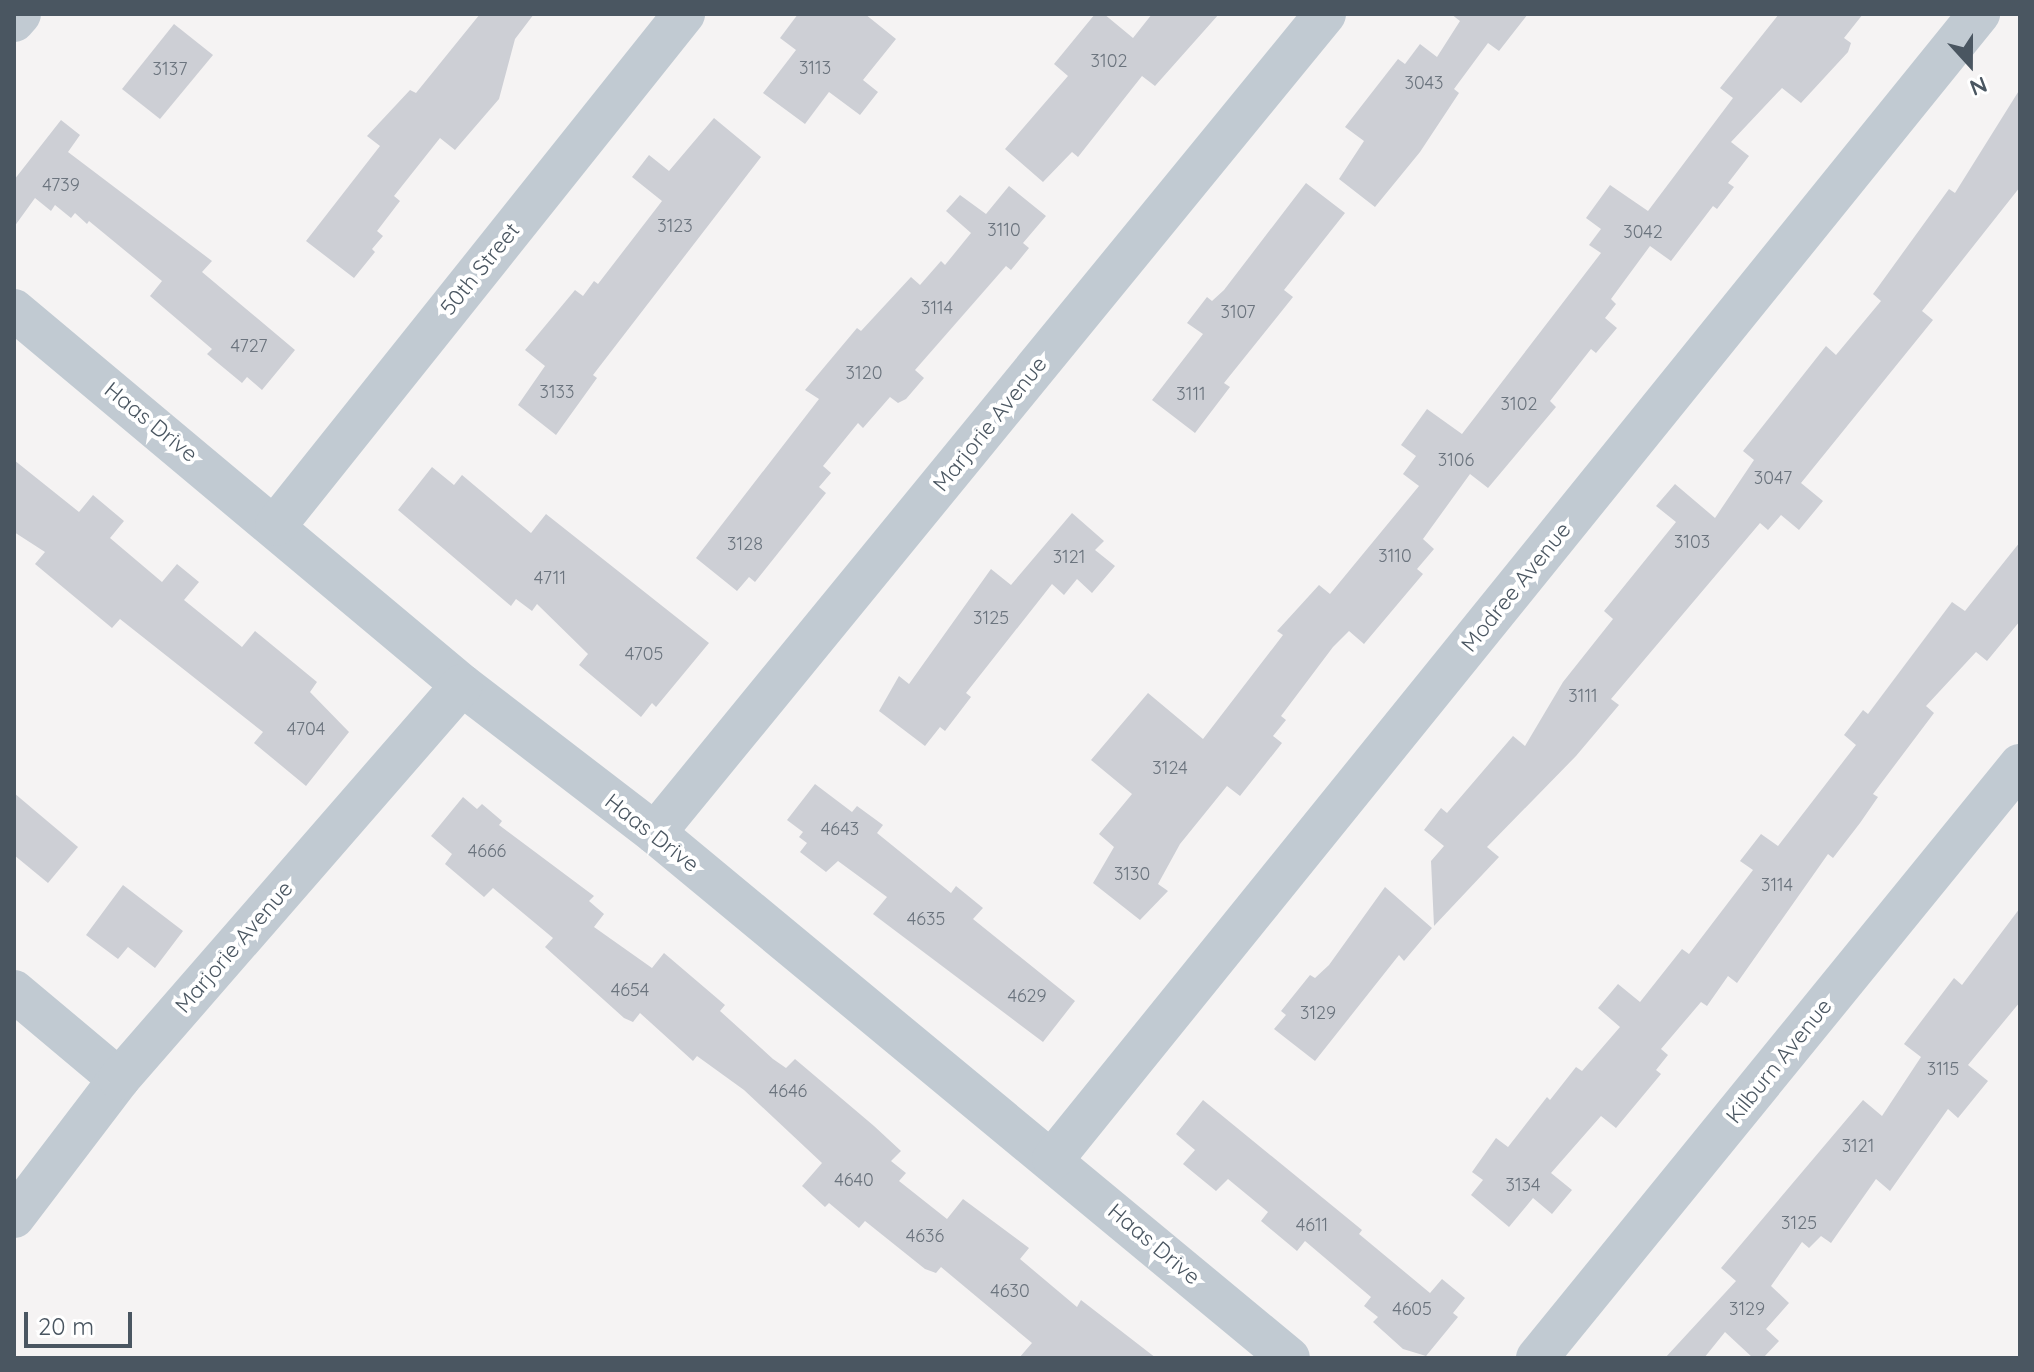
<!DOCTYPE html>
<html>
<head>
<meta charset="utf-8">
<style>
	body { margin:0 }
	#map { position:relative; width:2034px; height:1372px; overflow:hidden; background:#f5f3f3; font-family:Quicksand,sans-serif }
	div>[style] { position:absolute }
	.building>* { inset:0; background:#cdcfd5 }
	.minor>* { height:42px; margin:-21px; padding:0 21px; transform-origin:21px; border-radius:21px; background:#c1cad2 }
	span { translate:-50% -50%; white-space:nowrap; text-align:center; line-height:1.15; -webkit-text-stroke:8px #fff; paint-order:stroke }
	.number-label { font-size:18px; color:#6b747e }
	.number-label span { -webkit-text-stroke-width:0 }
	.street-label { font-size:22px; color:#4a5661 }
	.frame { position:absolute; inset:0; border:16px solid #4a5661; pointer-events:none }
	.north { position:absolute; left:1930px; top:24px; width:80px; height:80px; -webkit-text-stroke:6px #fff; paint-order:stroke; rotate:159deg; font-size:22px; font-weight:700; line-height:32px; text-align:center; color:#4a5661 }
	.north::after { content:''; display:block; margin:auto; width:28px; height:36px; background:#4a5661; clip-path:polygon(50% 0,100% 100%,50% 72%,0 100%) }
	.scale { position:absolute; left:24px; top:1312px; width:108px; height:36px; box-sizing:border-box; border:4px solid #4a5661; border-top:0; padding-left:10px; font-size:24px; line-height:28px; white-space:nowrap; color:#4a5661; -webkit-text-stroke:6px #fff; paint-order:stroke }
</style>
</head>
<body>
<div id="map">
	<div class="building">
		<i style="clip-path:polygon(480px 14px,534px 14px,515px 39px,499px 99px,455px 150px,440px 138px,394px 196px,400px 201px,377px 231px,383px 236px,372px 249px,375px 252px,354px 278px,306px 241px,380px 146px,367px 136px,410px 90px,416px 93px)"></i>
		<i style="clip-path:polygon(798px 14px,865px 14px,896px 39px,863px 80px,878px 92px,860px 115px,829px 92px,805px 124px,763px 93px,796px 50px,780px 38px)"></i>
		<i style="clip-path:polygon(1095px 14px,1104px 14px,1133px 38px,1152px 14px,1219px 14px,1155px 86px,1142px 76px,1078px 157px,1072px 152px,1043px 182px,1005px 149px,1068px 76px,1054px 64px)"></i>
		<i style="clip-path:polygon(1451px 14px,1528px 14px,1499px 51px,1488px 43px,1454px 89px,1459px 93px,1420px 152px,1375px 207px,1339px 179px,1364px 141px,1345px 127px,1398px 59px,1405px 64px,1420px 44px,1437px 57px,1460px 21px)"></i>
		<i style="clip-path:polygon(1779px 14px,1863px 14px,1844px 38px,1851px 43px,1848px 52px,1801px 103px,1782px 88px,1731px 142px,1749px 156px,1728px 183px,1734px 187px,1717px 209px,1713px 206px,1671px 261px,1650px 246px,1611px 299px,1616px 304px,1605px 318px,1617px 328px,1596px 353px,1591px 349px,1550px 401px,1556px 407px,1488px 488px,1470px 474px,1423px 539px,1434px 549px,1417px 569px,1423px 574px,1364px 644px,1349px 631px,1333px 647px,1281px 716px,1286px 720px,1273px 736px,1282px 743px,1240px 796px,1227px 786px,1180px 844px,1158px 884px,1168px 891px,1140px 920px,1093px 883px,1114px 847px,1099px 834px,1132px 794px,1091px 760px,1148px 693px,1203px 739px,1283px 635px,1277px 631px,1319px 585px,1330px 594px,1419px 486px,1403px 474px,1416px 456px,1401px 445px,1427px 409px,1462px 434px,1601px 253px,1589px 245px,1601px 229px,1586px 218px,1610px 185px,1648px 211px,1733px 98px,1720px 88px)"></i>
		<i style="clip-path:polygon(174px 24px,213px 55px,160px 119px,122px 89px)"></i>
		<i style="clip-path:polygon(2020px 89px,2020px 187px,1922px 311px,1933px 320px,1801px 483px,1823px 501px,1799px 530px,1781px 515px,1768px 530px,1760px 523px,1611px 699px,1619px 705px,1576px 756px,1487px 847px,1499px 857px,1434px 926px,1431px 861px,1444px 846px,1424px 830px,1441px 808px,1447px 813px,1513px 736px,1525px 746px,1563px 682px,1613px 619px,1604px 611px,1676px 522px,1656px 506px,1675px 484px,1715px 518px,1754px 460px,1743px 451px,1826px 346px,1836px 355px,1881px 301px,1873px 294px,1949px 189px,1955px 193px)"></i>
		<i style="clip-path:polygon(714px 118px,761px 157px,593px 375px,597px 378px,556px 435px,518px 405px,545px 366px,525px 350px,575px 290px,583px 296px,594px 281px,598px 284px,662px 201px,632px 177px,649px 155px,669px 171px)"></i>
		<i style="clip-path:polygon(61px 120px,80px 135px,68px 152px,212px 261px,202px 272px,295px 350px,262px 390px,247px 377px,242px 383px,207px 354px,212px 349px,150px 296px,162px 281px,89px 221px,87px 224px,75px 213px,71px 218px,55px 205px,51px 211px,35px 198px,14px 227px,14px 180px)"></i>
		<i style="clip-path:polygon(1306px 183px,1345px 213px,1284px 290px,1293px 297px,1224px 383px,1230px 387px,1195px 433px,1152px 400px,1203px 334px,1187px 323px,1207px 297px,1212px 301px,1224px 290px)"></i>
		<i style="clip-path:polygon(1009px 186px,1046px 216px,1023px 243px,1029px 248px,1011px 270px,1006px 266px,915px 370px,924px 378px,906px 399px,898px 403px,890px 397px,863px 428px,858px 423px,823px 466px,831px 473px,819px 487px,826px 493px,755px 582px,749px 577px,737px 591px,696px 558px,819px 399px,805px 390px,857px 328px,861px 331px,911px 277px,920px 285px,941px 261px,945px 265px,971px 233px,946px 211px,960px 195px,986px 214px)"></i>
		<i style="clip-path:polygon(14px 460px,79px 512px,93px 495px,124px 521px,110px 538px,162px 582px,177px 564px,199px 582px,184px 600px,242px 647px,255px 631px,317px 682px,310px 692px,349px 732px,306px 786px,254px 743px,263px 732px,120px 619px,112px 628px,35px 564px,45px 552px,14px 532px)"></i>
		<i style="clip-path:polygon(432px 467px,454px 485px,462px 475px,531px 533px,546px 514px,709px 643px,656px 707px,652px 703px,641px 717px,579px 665px,588px 654px,537px 604px,532px 611px,516px 599px,511px 606px,398px 510px)"></i>
		<i style="clip-path:polygon(1072px 513px,1104px 541px,1095px 550px,1115px 566px,1092px 593px,1077px 579px,1064px 595px,1052px 584px,966px 693px,971px 697px,945px 731px,940px 727px,925px 746px,879px 711px,899px 676px,909px 684px,991px 569px,1011px 585px)"></i>
		<i style="clip-path:polygon(2020px 542px,2020px 621px,1987px 661px,1976px 652px,1926px 706px,1934px 713px,1873px 794px,1878px 797px,1860px 823px,1833px 858px,1828px 854px,1737px 983px,1728px 976px,1707px 1006px,1701px 1002px,1661px 1049px,1668px 1055px,1656px 1070px,1661px 1074px,1616px 1128px,1601px 1116px,1551px 1173px,1572px 1190px,1552px 1214px,1533px 1198px,1509px 1227px,1471px 1195px,1483px 1180px,1472px 1172px,1496px 1138px,1508px 1147px,1547px 1097px,1550px 1100px,1576px 1067px,1582px 1071px,1620px 1027px,1598px 1008px,1618px 984px,1640px 1002px,1682px 949px,1689px 954px,1753px 870px,1740px 861px,1761px 834px,1778px 846px,1856px 745px,1844px 735px,1863px 710px,1868px 714px,1952px 602px,1965px 611px)"></i>
		<i style="clip-path:polygon(815px 784px,852px 812px,857px 806px,883px 825px,877px 833px,951px 893px,956px 886px,983px 908px,973px 919px,1075px 1001px,1043px 1042px,873px 914px,887px 897px,838px 861px,826px 872px,800px 852px,807px 843px,799px 837px,803px 832px,787px 820px)"></i>
		<i style="clip-path:polygon(14px 793px,78px 847px,48px 883px,14px 855px)"></i>
		<i style="clip-path:polygon(463px 797px,477px 809px,482px 804px,502px 821px,499px 825px,594px 896px,589px 901px,604px 914px,594px 927px,652px 968px,664px 953px,725px 1005px,720px 1011px,773px 1059px,786px 1068px,795px 1059px,874px 1126px,901px 1151px,891px 1161px,906px 1173px,899px 1181px,947px 1219px,963px 1199px,1029px 1248px,1020px 1259px,1077px 1307px,1081px 1300px,1156px 1358px,1019px 1358px,1032px 1343px,941px 1267px,936px 1273px,925px 1269px,865px 1221px,859px 1228px,829px 1203px,825px 1207px,802px 1186px,822px 1163px,744px 1090px,697px 1056px,693px 1061px,640px 1013px,633px 1022px,624px 1018px,545px 947px,553px 938px,493px 888px,484px 897px,445px 864px,452px 854px,431px 836px)"></i>
		<i style="clip-path:polygon(123px 885px,183px 931px,155px 968px,128px 947px,118px 959px,86px 935px)"></i>
		<i style="clip-path:polygon(1385px 887px,1432px 928px,1404px 961px,1399px 955px,1315px 1061px,1274px 1029px,1286px 1015px,1281px 1011px,1310px 975px,1315px 978px,1329px 965px)"></i>
		<i style="clip-path:polygon(2020px 908px,2020px 1002px,1968px 1065px,1988px 1081px,1958px 1118px,1948px 1109px,1890px 1191px,1876px 1179px,1831px 1243px,1821px 1236px,1809px 1248px,1802px 1242px,1771px 1286px,1789px 1303px,1766px 1329px,1779px 1341px,1763px 1358px,1753px 1358px,1725px 1332px,1704px 1358px,1665px 1358px,1736px 1281px,1721px 1268px,1863px 1100px,1882px 1116px,1921px 1057px,1904px 1044px,1954px 978px,1962px 985px)"></i>
		<i style="clip-path:polygon(1203px 1100px,1362px 1230px,1359px 1234px,1430px 1293px,1442px 1279px,1465px 1298px,1453px 1313px,1458px 1317px,1426px 1356px,1403px 1349px,1373px 1322px,1378px 1317px,1364px 1306px,1371px 1297px,1305px 1241px,1297px 1251px,1261px 1221px,1268px 1212px,1228px 1179px,1216px 1191px,1183px 1164px,1195px 1150px,1176px 1134px)"></i>
	</div>
	<div class="minor">
		<i style="left:14px;top:21px;width:9px;rotate:-49deg"></i>
		<i style="left:14px;top:310px;width:584px;rotate:39.93deg"></i>
		<i style="left:462px;top:685px;width:243px;rotate:37.5deg"></i>
		<i style="left:655px;top:833px;width:823px;rotate:39.63deg"></i>
		<i style="left:276px;top:525px;width:654px;rotate:-51.39deg"></i>
		<i style="left:655px;top:833px;width:1058px;rotate:-50.71deg"></i>
		<i style="left:14px;top:991px;width:137px;rotate:40deg"></i>
		<i style="left:1053px;top:1159px;width:1473px;rotate:-51.04deg"></i>
		<i style="left:14px;top:1217px;width:173px;rotate:-52.7deg"></i>
		<i style="left:119px;top:1079px;width:522px;rotate:-48.96deg"></i>
		<i style="left:1537px;top:1358px;width:765px;rotate:-50.84deg"></i>
	</div>
	<div class="number-label">
		<span style="left:1109px;top:61px">3102</span>
		<span style="left:815px;top:68px">3113</span>
		<span style="left:170px;top:69px">3137</span>
		<span style="left:1424px;top:83px">3043</span>
		<span style="left:61px;top:185px">4739</span>
		<span style="left:675px;top:226px">3123</span>
		<span style="left:1004px;top:230px">3110</span>
		<span style="left:1643px;top:232px">3042</span>
		<span style="left:937px;top:308px">3114</span>
		<span style="left:1238px;top:312px">3107</span>
		<span style="left:249px;top:346px">4727</span>
		<span style="left:864px;top:373px">3120</span>
		<span style="left:557px;top:392px">3133</span>
		<span style="left:1191px;top:394px">3111</span>
		<span style="left:1519px;top:404px">3102</span>
		<span style="left:1456px;top:460px">3106</span>
		<span style="left:1773px;top:478px">3047</span>
		<span style="left:1692px;top:542px">3103</span>
		<span style="left:745px;top:544px">3128</span>
		<span style="left:1395px;top:556px">3110</span>
		<span style="left:1069px;top:557px">3121</span>
		<span style="left:550px;top:578px">4711</span>
		<span style="left:991px;top:618px">3125</span>
		<span style="left:644px;top:654px">4705</span>
		<span style="left:1583px;top:696px">3111</span>
		<span style="left:306px;top:729px">4704</span>
		<span style="left:1170px;top:768px">3124</span>
		<span style="left:840px;top:829px">4643</span>
		<span style="left:487px;top:851px">4666</span>
		<span style="left:1132px;top:874px">3130</span>
		<span style="left:1777px;top:885px">3114</span>
		<span style="left:926px;top:919px">4635</span>
		<span style="left:630px;top:990px">4654</span>
		<span style="left:1027px;top:996px">4629</span>
		<span style="left:1318px;top:1013px">3129</span>
		<span style="left:1943px;top:1069px">3115</span>
		<span style="left:788px;top:1091px">4646</span>
		<span style="left:1858px;top:1146px">3121</span>
		<span style="left:854px;top:1180px">4640</span>
		<span style="left:1523px;top:1185px">3134</span>
		<span style="left:1799px;top:1223px">3125</span>
		<span style="left:1312px;top:1225px">4611</span>
		<span style="left:925px;top:1236px">4636</span>
		<span style="left:1010px;top:1291px">4630</span>
		<span style="left:1412px;top:1309px">4605</span>
		<span style="left:1747px;top:1309px">3129</span>
	</div>
	<div class="street-label">
		<span style="left:480px;top:269px;rotate:-51deg">50th Street</span>
		<span style="left:151px;top:422px;rotate:39deg">Haas Drive</span>
		<span style="left:990px;top:424px;rotate:-51deg">Marjorie Avenue</span>
		<span style="left:1516px;top:587px;rotate:-51deg">Modree Avenue</span>
		<span style="left:652px;top:833px;rotate:38deg">Haas Drive</span>
		<span style="left:234px;top:947px;rotate:-49deg">Marjorie Avenue</span>
		<span style="left:1779px;top:1061px;rotate:-51deg">Kilburn Avenue</span>
		<span style="left:1154px;top:1244px;rotate:40deg">Haas Drive</span>
	</div>
	<div class="frame"></div>
	<div class="north">N</div>
	<div class="scale">20 m</div>
</div>
</body>
</html>
